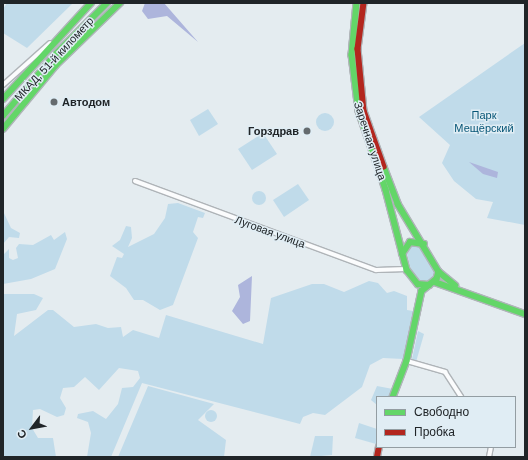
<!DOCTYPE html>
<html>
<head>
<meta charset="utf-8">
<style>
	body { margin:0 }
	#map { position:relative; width:528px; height:460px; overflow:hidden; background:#e4ecf0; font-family:Helvetica,sans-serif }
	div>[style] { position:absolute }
	.green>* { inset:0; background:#c0dbea }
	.round { border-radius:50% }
	.water>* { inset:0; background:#adb5dc }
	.roads { filter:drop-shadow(1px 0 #afb4b8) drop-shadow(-1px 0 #afb4b8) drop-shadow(0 1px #afb4b8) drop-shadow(0 -1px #afb4b8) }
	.street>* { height:4px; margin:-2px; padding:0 2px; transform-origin:2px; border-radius:2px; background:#fbfcfd }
	.fast>* { height:5.5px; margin:-2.75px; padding:0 2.75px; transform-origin:2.75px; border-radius:2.75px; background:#63d668 }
	.jam>* { height:5.5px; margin:-2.75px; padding:0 2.75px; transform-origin:2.75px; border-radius:2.75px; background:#b3261e }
	.dots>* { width:11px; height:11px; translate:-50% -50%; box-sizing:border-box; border:2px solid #e0edf4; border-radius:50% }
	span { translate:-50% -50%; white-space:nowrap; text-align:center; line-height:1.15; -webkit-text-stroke:3px #e0edf4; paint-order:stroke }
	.street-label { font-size:11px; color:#202528 }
	.poi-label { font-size:11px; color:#202528; font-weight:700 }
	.left { translate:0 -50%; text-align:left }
	.right { translate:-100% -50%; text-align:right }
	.park-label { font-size:11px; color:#075677 }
	.frame { position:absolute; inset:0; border:4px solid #202528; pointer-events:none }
	.legend { position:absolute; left:376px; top:396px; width:140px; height:52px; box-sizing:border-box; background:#e0edf4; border:1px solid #939da2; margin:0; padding:5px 7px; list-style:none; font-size:12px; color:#202528 }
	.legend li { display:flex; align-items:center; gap:8px; height:20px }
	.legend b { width:20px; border:1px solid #939da2 }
	.north { position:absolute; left:12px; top:408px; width:40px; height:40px; -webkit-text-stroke:3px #e0edf4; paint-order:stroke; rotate:238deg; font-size:11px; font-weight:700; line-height:16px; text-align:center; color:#202528 }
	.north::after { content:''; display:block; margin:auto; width:14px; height:18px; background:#202528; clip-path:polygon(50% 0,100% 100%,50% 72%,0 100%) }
</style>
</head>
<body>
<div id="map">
	<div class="green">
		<i style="clip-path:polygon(7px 3px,73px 3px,27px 48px,3px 33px,3px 9px)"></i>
		<i style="clip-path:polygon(525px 43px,525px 225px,487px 218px,493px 202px,476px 199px,454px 181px,442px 163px,450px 145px,419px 117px)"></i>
		<i style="clip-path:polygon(208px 109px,218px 124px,199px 136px,190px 120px)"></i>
		<i class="round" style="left:316px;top:113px;width:18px;height:18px"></i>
		<i style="clip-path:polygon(263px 133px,277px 154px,252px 170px,238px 149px)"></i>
		<i style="clip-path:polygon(298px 184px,309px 200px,284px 217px,273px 200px)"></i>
		<i class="round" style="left:252px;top:191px;width:14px;height:14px"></i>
		<i style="clip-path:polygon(178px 203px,205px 213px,203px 218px,198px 217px,193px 232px,198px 238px,173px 305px,160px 310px,143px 300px,134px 300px,126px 288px,110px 276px,117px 257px,122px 258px,124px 254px,112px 246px,120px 240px,126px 226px,131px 227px,132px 238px,128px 247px,154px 234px,165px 218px,168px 204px)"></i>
		<i style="clip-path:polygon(3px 211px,11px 228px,20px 233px,19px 238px,9px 237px,3px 244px)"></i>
		<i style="clip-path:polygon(65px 232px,67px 239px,55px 269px,31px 279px,3px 284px,3px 255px,9px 249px,9px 258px,13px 260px,18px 258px,16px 248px,19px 244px,33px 245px,51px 235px,54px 240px)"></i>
		<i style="clip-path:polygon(412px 245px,420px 248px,435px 272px,431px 280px,421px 281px,412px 274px,407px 254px)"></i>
		<i style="clip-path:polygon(369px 281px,378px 283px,387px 293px,394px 291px,407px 296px,407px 310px,413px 311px,403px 359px,383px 358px,370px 365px,362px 387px,325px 415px,313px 413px,303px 417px,300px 424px,142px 383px,111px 457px,87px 457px,91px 433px,88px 422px,77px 418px,78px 414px,93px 411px,106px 419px,118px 404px,122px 388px,133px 387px,140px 378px,138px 371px,119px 368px,99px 390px,85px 377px,74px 387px,63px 388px,60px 398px,66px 408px,64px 415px,57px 417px,40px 409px,33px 410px,32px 428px,38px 438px,53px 438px,56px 457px,3px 457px,3px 294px,34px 294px,43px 298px,36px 310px,17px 314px,14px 336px,48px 310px,53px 310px,74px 327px,96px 324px,108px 328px,121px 327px,123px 337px,133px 330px,159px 338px,166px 315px,263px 344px,271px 298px,312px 284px,324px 284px,344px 292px)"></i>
		<i style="clip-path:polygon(418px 331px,424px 334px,416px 362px,412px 359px)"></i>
		<i style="clip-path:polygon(148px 386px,214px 404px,198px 420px,226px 440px,224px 457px,118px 457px)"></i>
		<i style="clip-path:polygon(377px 386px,393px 389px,390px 397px,377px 397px,377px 405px,371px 400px)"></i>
		<i class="round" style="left:205px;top:410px;width:12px;height:12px"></i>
		<i style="clip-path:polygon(359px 423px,377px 429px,376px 444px,355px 438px)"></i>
		<i style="clip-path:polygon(315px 436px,333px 436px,332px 455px,310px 457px)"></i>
	</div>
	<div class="water">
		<i style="clip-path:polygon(145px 3px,164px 3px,198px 42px,167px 16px,148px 19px,142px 11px)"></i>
		<i style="clip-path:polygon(469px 162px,498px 172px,497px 178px,483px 174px)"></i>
		<i style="clip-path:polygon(252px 276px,250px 321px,243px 324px,232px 311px,240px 297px,238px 285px)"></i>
	</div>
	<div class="roads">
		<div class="street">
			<i style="left:3px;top:85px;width:63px;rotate:-41.8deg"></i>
			<i style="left:135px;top:181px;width:257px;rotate:20.3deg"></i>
			<i style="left:376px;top:270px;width:30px;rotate:-2deg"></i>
			<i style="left:407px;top:361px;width:40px;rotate:16deg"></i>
			<i style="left:445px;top:372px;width:30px;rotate:57deg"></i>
			<i style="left:489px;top:457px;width:10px;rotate:-79deg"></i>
		</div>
		<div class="fast">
			<i style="left:357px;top:3px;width:52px;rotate:95.5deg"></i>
			<i style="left:352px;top:55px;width:56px;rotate:82.9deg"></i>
			<i style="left:359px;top:111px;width:83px;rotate:71.1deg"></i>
			<i style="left:386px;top:190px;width:83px;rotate:75.3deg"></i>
			<i style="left:407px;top:270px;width:18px;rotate:52deg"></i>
			<i style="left:418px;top:284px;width:11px;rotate:5deg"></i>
			<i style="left:3px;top:99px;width:130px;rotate:-47.5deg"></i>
			<i style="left:3px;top:116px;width:79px;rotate:-49.6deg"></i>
			<i style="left:54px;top:56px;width:75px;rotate:-45deg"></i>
			<i style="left:3px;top:129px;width:83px;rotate:-50.4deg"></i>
			<i style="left:56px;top:65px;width:89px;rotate:-44.1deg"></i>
			<i style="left:384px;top:167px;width:40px;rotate:69deg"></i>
			<i style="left:398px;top:204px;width:79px;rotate:58.9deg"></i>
			<i style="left:439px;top:272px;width:7px;rotate:106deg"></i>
			<i style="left:437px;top:279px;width:19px;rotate:141deg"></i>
			<i style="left:422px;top:291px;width:72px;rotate:102.1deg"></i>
			<i style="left:407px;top:361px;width:39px;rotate:111deg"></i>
			<i style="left:402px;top:254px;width:14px;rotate:-56deg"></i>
			<i style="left:410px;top:242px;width:14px;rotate:8deg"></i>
			<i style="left:439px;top:272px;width:21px;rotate:39deg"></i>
			<i style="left:435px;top:282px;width:96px;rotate:19.6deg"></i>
		</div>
		<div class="jam">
			<i style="left:364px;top:3px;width:46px;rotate:97.4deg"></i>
			<i style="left:358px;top:49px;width:62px;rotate:84.5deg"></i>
			<i style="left:364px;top:111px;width:59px;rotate:70.3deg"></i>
			<i style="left:377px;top:457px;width:10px;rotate:-79deg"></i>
		</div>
	</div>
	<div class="dots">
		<i style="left:54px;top:102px;background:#656b6e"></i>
		<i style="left:307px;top:131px;background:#656b6e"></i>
	</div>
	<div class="street-label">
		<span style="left:54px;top:59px;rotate:-47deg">МКАД, 51-й километр</span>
		<span style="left:370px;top:141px;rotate:72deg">Заречная улица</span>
		<span style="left:270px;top:232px;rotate:20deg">Луговая улица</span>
	</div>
	<div class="poi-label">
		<span class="left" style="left:62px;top:102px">Автодом</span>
		<span class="right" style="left:299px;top:131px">Горздрав</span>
	</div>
	<div class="park-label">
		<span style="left:484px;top:122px">Парк<br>Мещёрский</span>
	</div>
	<div class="frame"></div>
	<ul class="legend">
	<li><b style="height:5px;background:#63d668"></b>Свободно</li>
	<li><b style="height:5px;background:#b3261e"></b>Пробка</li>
	</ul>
	<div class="north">С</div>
</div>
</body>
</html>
